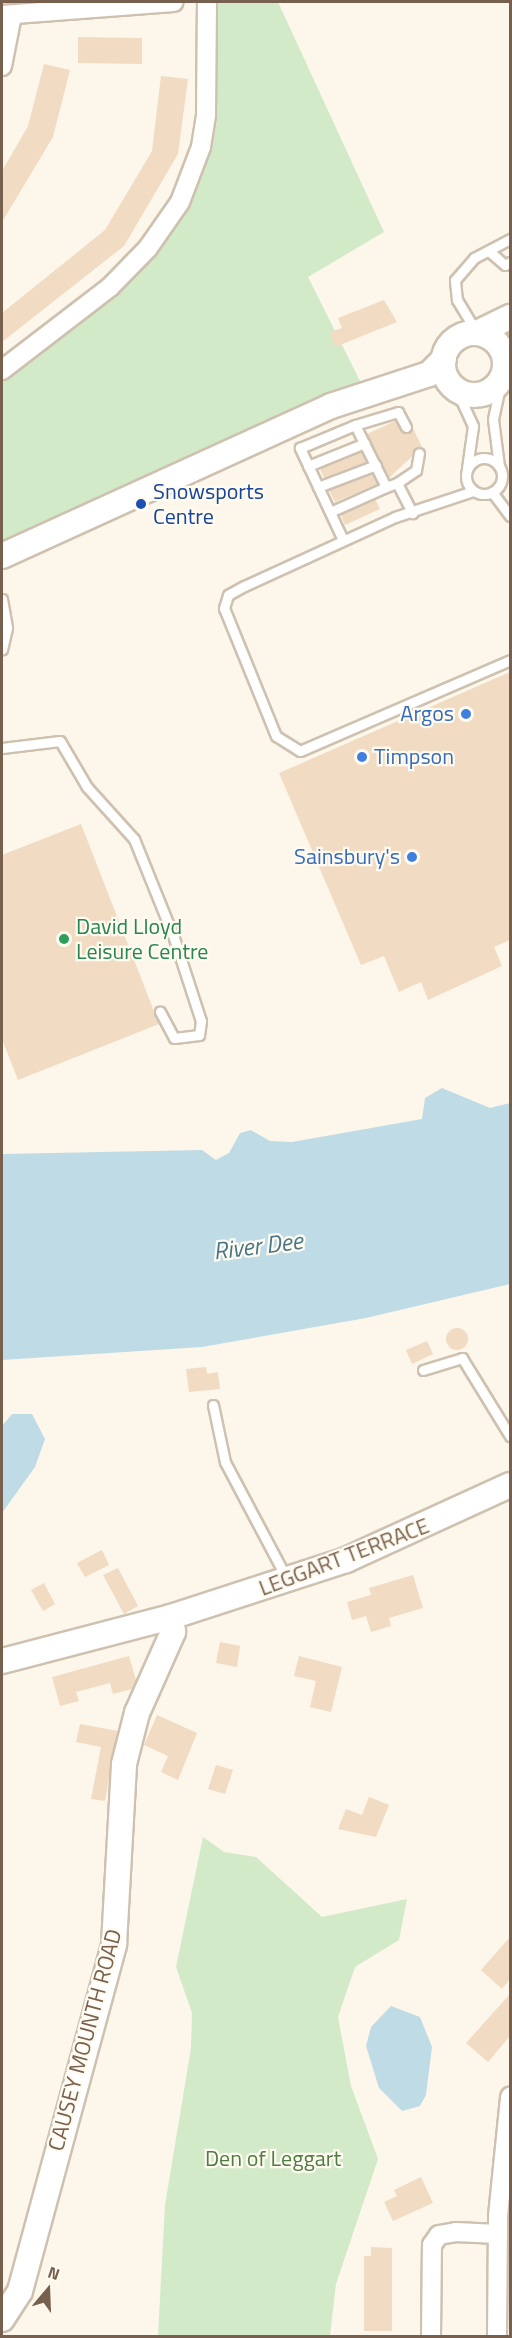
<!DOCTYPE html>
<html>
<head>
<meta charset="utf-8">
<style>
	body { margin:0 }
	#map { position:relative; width:512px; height:2338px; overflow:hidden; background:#fcf7ea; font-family:"Titillium Web",sans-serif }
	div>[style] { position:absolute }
	.green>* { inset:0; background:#d2eac8 }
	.water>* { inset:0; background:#bfdbe6 }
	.building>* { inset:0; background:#f1dbc3 }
	.round { border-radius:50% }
	.roads { filter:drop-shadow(2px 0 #cec1b0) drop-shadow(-2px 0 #cec1b0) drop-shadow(0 2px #cec1b0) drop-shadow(0 -2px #cec1b0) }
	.lane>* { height:9px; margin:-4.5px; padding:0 4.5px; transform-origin:4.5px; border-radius:4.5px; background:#fff }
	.lane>.ring { margin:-4.5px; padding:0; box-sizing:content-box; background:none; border:9px solid #fff; border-radius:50% }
	.street>* { height:18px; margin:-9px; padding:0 9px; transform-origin:9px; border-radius:9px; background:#fff }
	.secondary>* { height:24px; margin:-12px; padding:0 12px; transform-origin:12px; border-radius:12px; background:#fff }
	.secondary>.ring { margin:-12px; padding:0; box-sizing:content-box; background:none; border:24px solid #fff; border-radius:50% }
	.dots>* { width:16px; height:16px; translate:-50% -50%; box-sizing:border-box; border:3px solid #fffbf1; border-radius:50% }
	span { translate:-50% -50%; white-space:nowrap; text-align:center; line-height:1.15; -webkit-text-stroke:4.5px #fffbf1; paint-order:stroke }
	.transit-label { font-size:22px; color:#164399 }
	.left { translate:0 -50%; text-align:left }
	.shop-label { font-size:22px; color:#366cbe }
	.right { translate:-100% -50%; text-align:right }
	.leisure-label { font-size:22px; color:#27864d }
	.street-label { font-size:22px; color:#77614e }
	.park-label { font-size:22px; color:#4f7c45 }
	.water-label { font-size:24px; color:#477689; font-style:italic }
	.frame { position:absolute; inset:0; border:3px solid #77614e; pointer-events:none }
	.north { position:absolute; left:18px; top:2260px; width:60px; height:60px; -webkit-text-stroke:4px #fffbf1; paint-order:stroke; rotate:19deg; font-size:16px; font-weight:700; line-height:24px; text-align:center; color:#77614e }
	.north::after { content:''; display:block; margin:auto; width:21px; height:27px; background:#77614e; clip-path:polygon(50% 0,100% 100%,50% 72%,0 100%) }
</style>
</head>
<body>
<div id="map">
	<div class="green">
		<i style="clip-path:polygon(207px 2px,278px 2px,384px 232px,308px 277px,367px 395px,2px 556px,2px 370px,110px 287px,192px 178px)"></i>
		<i style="clip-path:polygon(203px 1837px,224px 1852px,256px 1857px,322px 1917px,407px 1899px,399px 1940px,355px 1967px,338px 2017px,351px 2086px,378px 2159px,336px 2284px,330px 2336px,158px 2336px,165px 2205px,191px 2048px,192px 2013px,176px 1967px)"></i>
	</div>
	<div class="water">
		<i style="clip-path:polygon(442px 1088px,490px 1108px,510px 1103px,510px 1284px,366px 1318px,202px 1347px,2px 1360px,2px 1154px,202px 1150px,216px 1160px,229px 1153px,240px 1133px,251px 1130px,270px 1141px,292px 1142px,422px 1119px,425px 1098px)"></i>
		<i style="clip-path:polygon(12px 1414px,32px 1414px,45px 1439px,35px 1467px,2px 1513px,2px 1426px)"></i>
		<i style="clip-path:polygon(391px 2006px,420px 2017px,432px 2047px,426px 2095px,420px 2106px,402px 2111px,379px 2088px,366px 2046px,371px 2027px)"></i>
	</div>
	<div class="building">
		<i style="clip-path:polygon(78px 37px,142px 38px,142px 64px,78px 63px)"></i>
		<i style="clip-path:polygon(44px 64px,70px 70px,53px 137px,2px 222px,2px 171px,28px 126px)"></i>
		<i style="clip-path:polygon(161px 76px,188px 79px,178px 154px,124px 246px,2px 342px,2px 313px,105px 230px,152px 151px)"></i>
		<i style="clip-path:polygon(384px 300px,397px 322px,335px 347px,330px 332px,342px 328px,338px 318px)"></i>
		<i style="clip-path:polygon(395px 421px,403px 433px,413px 428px,422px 447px,389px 478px,367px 434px)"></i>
		<i style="clip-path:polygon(361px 452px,366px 462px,324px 478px,320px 469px)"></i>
		<i style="clip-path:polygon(372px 474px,377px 484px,335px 502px,329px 490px)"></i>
		<i style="clip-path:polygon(375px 499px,380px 509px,345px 525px,341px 515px)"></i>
		<i style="clip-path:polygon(510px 672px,510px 940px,494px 947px,502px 966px,428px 1000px,421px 982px,399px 992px,384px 956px,361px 965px,279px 773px)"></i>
		<i style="clip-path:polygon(81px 824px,159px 1024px,18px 1080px,2px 1039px,2px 855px)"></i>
		<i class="round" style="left:446px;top:1328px;width:22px;height:22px"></i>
		<i style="clip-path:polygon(427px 1341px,433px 1354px,412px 1364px,406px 1350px)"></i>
		<i style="clip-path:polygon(206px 1367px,207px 1374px,218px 1372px,220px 1389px,189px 1392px,186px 1369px)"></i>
		<i style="clip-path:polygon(102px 1550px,109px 1565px,85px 1577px,77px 1563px)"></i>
		<i style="clip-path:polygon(118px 1568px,138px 1606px,124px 1614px,103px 1575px)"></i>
		<i style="clip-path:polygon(413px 1575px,423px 1608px,389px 1618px,391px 1626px,371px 1632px,366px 1616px,352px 1620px,347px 1602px,371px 1595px,369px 1588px)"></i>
		<i style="clip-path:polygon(44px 1583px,55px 1604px,43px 1611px,31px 1590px)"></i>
		<i style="clip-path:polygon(220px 1642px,240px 1646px,237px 1667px,216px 1663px)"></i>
		<i style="clip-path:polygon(129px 1656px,136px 1680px,132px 1689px,113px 1694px,110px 1683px,76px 1692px,79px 1701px,60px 1706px,52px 1677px)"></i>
		<i style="clip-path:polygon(299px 1656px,342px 1667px,331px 1712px,310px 1707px,316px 1681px,294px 1676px)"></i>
		<i style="clip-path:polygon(157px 1715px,197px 1733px,178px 1780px,161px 1772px,168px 1756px,144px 1745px)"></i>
		<i style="clip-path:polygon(80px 1724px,118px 1731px,105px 1801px,91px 1799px,101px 1747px,76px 1742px)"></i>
		<i style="clip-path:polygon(216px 1765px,233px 1770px,225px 1794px,208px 1789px)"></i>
		<i style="clip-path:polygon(369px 1797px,389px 1805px,376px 1837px,338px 1829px,346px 1809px,362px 1815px)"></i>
		<i style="clip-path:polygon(510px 1937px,510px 1979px,502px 1989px,481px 1970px)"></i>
		<i style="clip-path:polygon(510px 1994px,510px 2036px,488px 2062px,466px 2043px)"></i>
		<i style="clip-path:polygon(421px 2177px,433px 2203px,393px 2221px,384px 2202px,397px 2196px,394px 2190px)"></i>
		<i style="clip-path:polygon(371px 2247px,392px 2248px,392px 2331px,364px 2331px,364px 2256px,371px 2256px)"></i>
	</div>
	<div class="roads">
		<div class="lane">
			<i style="left:490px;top:252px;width:20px;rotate:41deg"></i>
			<i style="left:505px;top:265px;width:6px;rotate:-31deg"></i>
			<i style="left:477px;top:333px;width:39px;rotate:-121deg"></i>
			<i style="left:457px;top:300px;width:20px;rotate:-96deg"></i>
			<i style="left:455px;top:280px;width:29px;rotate:-49deg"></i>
			<i style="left:474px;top:258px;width:41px;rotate:-27.8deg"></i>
			<i style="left:456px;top:389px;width:41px;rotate:65.3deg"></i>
			<i style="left:473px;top:426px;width:42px;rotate:98.1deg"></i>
			<i style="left:355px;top:425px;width:45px;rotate:-16.8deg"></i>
			<i style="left:398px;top:412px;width:17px;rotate:62deg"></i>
			<i class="ring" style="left:466px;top:458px;width:27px;height:27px"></i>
			<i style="left:308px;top:466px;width:61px;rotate:-22deg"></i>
			<i style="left:499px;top:466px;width:47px;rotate:-97.3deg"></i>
			<i style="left:493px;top:419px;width:43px;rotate:-77.9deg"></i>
			<i style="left:397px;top:483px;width:23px;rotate:-34deg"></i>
			<i style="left:416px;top:470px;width:17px;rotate:-80deg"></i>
			<i style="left:318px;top:487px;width:62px;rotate:-20.8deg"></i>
			<i style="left:473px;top:491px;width:82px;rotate:161.6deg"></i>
			<i style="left:395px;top:517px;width:166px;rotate:155.4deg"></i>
			<i style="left:244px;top:586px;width:18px;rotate:151deg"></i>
			<i style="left:228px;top:595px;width:14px;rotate:107deg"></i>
			<i style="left:224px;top:608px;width:138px;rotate:67.9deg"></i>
			<i style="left:276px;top:736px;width:28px;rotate:32deg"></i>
			<i style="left:300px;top:751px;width:229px;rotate:-23.4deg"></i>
			<i style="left:492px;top:492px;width:30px;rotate:53deg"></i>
			<i style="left:330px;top:512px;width:61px;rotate:-24.1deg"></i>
			<i style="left:343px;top:540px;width:102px;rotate:-115.1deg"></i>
			<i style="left:300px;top:448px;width:60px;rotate:-22.7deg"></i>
			<i style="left:355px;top:425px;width:69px;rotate:63.4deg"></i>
			<i style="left:386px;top:487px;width:12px;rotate:-20deg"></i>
			<i style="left:397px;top:483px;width:34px;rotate:63deg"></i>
			<i style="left:2px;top:599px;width:29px;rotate:80deg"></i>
			<i style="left:7px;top:628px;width:22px;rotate:103deg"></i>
			<i style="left:2px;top:748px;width:58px;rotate:-6.9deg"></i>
			<i style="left:60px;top:741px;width:53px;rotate:59.6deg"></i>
			<i style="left:87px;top:787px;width:70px;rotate:47.9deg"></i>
			<i style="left:134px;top:839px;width:107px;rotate:68deg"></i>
			<i style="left:174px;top:938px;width:87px;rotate:72deg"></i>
			<i style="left:201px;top:1021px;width:14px;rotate:98deg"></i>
			<i style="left:199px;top:1035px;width:25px;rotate:173deg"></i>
			<i style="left:174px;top:1038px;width:30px;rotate:-118deg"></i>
			<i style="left:423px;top:1370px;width:41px;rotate:-17.1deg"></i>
			<i style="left:462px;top:1358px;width:92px;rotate:58.4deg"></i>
			<i style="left:213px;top:1405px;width:58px;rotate:78.1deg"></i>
			<i style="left:225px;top:1462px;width:130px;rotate:62.1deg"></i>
		</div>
		<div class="street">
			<i style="left:2px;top:15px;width:172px;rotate:-4.3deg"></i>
			<i style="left:2px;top:66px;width:52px;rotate:-78.9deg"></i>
			<i style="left:2px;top:370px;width:136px;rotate:-37.5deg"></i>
			<i style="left:110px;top:287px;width:54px;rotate:-45.7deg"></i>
			<i style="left:148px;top:248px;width:56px;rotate:-55.2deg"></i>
			<i style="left:180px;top:202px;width:59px;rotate:-69.1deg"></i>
			<i style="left:201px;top:147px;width:33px;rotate:-81deg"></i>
			<i style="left:206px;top:114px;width:112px;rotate:-89.5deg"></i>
			<i style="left:431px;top:2336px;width:91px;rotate:-89.4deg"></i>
			<i style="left:432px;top:2245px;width:12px;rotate:-55deg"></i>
			<i style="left:439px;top:2235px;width:17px;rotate:-10deg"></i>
			<i style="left:456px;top:2232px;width:42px;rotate:2.7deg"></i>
			<i style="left:497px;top:2336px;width:120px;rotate:-89.5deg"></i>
			<i style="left:498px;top:2216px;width:120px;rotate:-84.2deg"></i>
		</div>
		<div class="secondary">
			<i style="left:477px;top:333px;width:37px;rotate:-26deg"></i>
			<i class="ring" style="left:443px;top:333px;width:38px;height:38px"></i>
			<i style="left:2px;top:556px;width:362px;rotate:-24.5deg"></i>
			<i style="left:331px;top:406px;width:103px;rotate:-18.1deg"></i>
			<i style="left:429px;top:374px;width:21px;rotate:-45deg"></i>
			<i style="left:2px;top:1661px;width:175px;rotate:-14.6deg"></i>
			<i style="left:171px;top:1617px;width:184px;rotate:-18deg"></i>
			<i style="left:346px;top:1560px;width:180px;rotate:-24.6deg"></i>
			<i style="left:2px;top:2319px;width:33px;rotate:-57deg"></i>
			<i style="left:20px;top:2291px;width:360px;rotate:-74.8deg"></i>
			<i style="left:114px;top:1944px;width:180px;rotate:-86.8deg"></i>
			<i style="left:124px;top:1764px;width:53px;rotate:-75.7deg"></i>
			<i style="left:137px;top:1713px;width:89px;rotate:-66deg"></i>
			<i style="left:173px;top:1632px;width:15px;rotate:-98deg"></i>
		</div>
	</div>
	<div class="dots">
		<i style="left:141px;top:504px;background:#1a4fb4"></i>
		<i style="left:466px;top:714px;background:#3f7fe0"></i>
		<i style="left:362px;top:757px;background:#3f7fe0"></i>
		<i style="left:412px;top:857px;background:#3f7fe0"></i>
		<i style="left:64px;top:939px;background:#2e9e5b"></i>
	</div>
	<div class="transit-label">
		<span class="left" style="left:153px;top:504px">Snowsports<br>Centre</span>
	</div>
	<div class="shop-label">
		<span class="right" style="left:454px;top:714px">Argos</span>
		<span class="left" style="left:374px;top:757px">Timpson</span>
		<span class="right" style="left:400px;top:857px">Sainsbury's</span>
	</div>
	<div class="leisure-label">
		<span class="left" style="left:76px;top:939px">David Lloyd<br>Leisure Centre</span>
	</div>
	<div class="street-label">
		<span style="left:344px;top:1557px;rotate:-21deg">LEGGART TERRACE</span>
		<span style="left:85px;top:2040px;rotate:-75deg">CAUSEY MOUNTH ROAD</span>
	</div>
	<div class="park-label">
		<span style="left:273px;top:2159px">Den of Leggart</span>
	</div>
	<div class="water-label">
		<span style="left:258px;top:1246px;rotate:-7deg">River Dee</span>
	</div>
	<div class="frame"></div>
	<div class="north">N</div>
</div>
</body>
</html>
